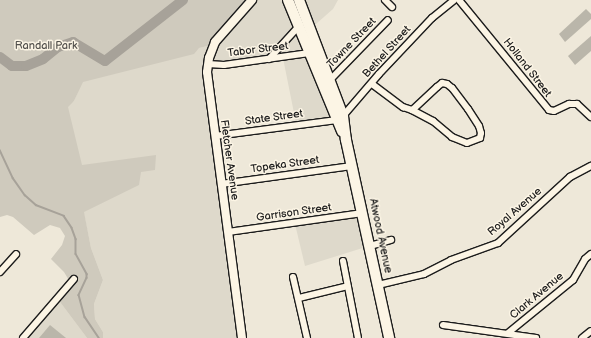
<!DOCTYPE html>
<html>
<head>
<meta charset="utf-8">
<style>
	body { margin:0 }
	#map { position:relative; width:591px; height:338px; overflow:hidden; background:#eee8d9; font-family:"Balsamiq Sans",sans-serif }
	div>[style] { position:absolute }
	.built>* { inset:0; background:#ded9cb }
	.green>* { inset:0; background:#cfcabd }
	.stream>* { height:1.5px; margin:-0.75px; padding:0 0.75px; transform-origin:0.75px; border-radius:0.75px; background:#a7a299 }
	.river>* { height:10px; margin:-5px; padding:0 5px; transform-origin:5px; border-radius:5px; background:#a7a299 }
	.building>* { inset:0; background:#bab6aa }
	.roads { filter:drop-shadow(1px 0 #1c1c1c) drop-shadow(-1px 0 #1c1c1c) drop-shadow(0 1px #1c1c1c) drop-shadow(0 -1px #1c1c1c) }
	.minor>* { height:6px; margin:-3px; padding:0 3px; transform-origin:3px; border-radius:3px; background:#fcf5e5 }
	.tertiary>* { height:8px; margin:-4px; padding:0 4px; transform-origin:4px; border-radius:4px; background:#fcf5e5 }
	.primary>* { height:10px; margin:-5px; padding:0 5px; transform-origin:5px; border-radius:5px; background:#fcf5e5 }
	span { translate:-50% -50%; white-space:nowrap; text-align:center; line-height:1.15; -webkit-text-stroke:3px #fcf5e5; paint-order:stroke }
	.street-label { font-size:11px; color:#1c1c1c }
	.park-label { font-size:11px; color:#52504c }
</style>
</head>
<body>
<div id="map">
	<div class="built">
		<i style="clip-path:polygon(251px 0,338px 0,333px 9px,308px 31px,335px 119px,296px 123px,283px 58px,208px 64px,242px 338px,103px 338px,103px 332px,95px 319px,94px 304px,103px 280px,91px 248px,83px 209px,79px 167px,55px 115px,74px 101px,82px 82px,88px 77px,159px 57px,212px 45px)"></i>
		<i style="clip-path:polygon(362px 213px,369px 246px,305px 266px,295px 224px)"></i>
		<i style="clip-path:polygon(57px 298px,87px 338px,23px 338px)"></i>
	</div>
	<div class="green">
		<i style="clip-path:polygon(0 0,251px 0,212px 45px,199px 48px,194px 54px,83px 82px,74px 101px,68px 107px,82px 165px,156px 155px,155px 170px,141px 172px,139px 185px,84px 212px,91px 248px,103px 280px,94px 304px,95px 319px,103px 332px,103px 338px,87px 338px,57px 298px,70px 282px,64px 272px,51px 259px,62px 245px,65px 236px,60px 228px,50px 225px,34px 235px,13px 217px,7px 215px,0 217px)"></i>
	</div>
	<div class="stream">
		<i style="left:0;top:150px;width:31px;rotate:65deg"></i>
		<i style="left:13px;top:178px;width:21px;rotate:55deg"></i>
		<i style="left:25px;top:195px;width:15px;rotate:42deg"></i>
		<i style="left:36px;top:205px;width:30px;rotate:21deg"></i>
		<i style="left:64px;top:216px;width:14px;rotate:56deg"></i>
		<i style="left:72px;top:228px;width:12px;rotate:70deg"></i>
		<i style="left:76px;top:239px;width:15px;rotate:90deg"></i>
		<i style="left:76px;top:254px;width:23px;rotate:61deg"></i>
		<i style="left:87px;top:274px;width:4px;rotate:90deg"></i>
		<i style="left:87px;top:278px;width:19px;rotate:115deg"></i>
		<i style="left:79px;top:295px;width:23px;rotate:75deg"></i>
		<i style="left:85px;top:317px;width:25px;rotate:56deg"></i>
	</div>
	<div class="river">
		<i style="left:0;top:57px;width:15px;rotate:37deg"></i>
		<i style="left:12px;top:66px;width:14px"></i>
		<i style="left:26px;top:66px;width:18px;rotate:-22deg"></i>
		<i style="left:43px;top:59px;width:19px;rotate:-39deg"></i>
		<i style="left:58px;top:47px;width:16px;rotate:-18deg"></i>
		<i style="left:73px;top:42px;width:37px;rotate:31deg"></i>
		<i style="left:105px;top:61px;width:99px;rotate:-38deg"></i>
	</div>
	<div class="building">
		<i style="clip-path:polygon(586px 9px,591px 14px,591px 19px,565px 42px,559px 34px)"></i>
		<i style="clip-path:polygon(591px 36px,591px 51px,575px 65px,568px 56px)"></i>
		<i style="clip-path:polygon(50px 325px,66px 338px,39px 338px)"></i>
	</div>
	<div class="roads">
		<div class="minor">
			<i style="left:385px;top:0;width:10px;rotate:45deg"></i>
			<i style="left:459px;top:0;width:142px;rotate:50.7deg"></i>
			<i style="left:549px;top:110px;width:5px;rotate:11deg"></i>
			<i style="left:554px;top:111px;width:17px;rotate:-25deg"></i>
			<i style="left:569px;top:104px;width:8px"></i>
			<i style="left:577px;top:104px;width:19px;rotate:43deg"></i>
			<i style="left:269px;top:59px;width:45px;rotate:-47.7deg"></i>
			<i style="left:208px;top:64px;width:16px;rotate:4deg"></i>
			<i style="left:224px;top:65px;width:86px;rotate:-8deg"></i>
			<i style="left:330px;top:80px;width:83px;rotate:-46deg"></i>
			<i style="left:372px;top:84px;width:39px;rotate:37deg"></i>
			<i style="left:403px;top:107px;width:9px;rotate:18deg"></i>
			<i style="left:412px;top:110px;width:24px;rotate:28deg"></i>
			<i style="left:433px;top:121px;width:25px;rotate:40deg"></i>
			<i style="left:452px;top:137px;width:16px;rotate:22deg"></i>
			<i style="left:467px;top:143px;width:14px;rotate:-21deg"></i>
			<i style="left:480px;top:138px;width:5px;rotate:-79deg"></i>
			<i style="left:481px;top:133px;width:7px;rotate:-106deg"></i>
			<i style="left:479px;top:126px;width:20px;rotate:-123deg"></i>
			<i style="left:468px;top:109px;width:26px;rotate:-127deg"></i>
			<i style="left:452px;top:88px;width:6px;rotate:-141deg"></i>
			<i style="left:447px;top:84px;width:5px;rotate:-169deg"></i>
			<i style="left:442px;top:83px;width:6px;rotate:141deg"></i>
			<i style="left:437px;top:87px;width:34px;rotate:137deg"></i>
			<i style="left:215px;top:136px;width:123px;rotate:-7.5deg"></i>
			<i style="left:337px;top:120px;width:7px;rotate:-34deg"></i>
			<i style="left:343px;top:116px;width:55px;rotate:-49.4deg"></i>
			<i style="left:379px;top:74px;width:77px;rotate:-46.6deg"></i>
			<i style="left:432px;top:18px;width:28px;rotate:-39deg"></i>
			<i style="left:221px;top:184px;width:132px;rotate:-7.8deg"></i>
			<i style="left:228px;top:232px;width:136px;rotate:-8deg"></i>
			<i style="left:370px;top:246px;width:22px;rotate:-16deg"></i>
			<i style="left:343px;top:261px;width:78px;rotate:79deg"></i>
			<i style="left:0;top:272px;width:24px;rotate:-48deg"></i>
			<i style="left:293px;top:277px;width:63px;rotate:77.1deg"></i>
			<i style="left:378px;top:285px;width:47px;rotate:-13.4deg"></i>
			<i style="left:424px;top:274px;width:30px;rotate:-27deg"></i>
			<i style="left:451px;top:260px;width:50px;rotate:-19.9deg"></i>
			<i style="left:498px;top:243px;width:98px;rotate:-42.5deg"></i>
			<i style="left:570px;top:177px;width:24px;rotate:-28deg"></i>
			<i style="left:299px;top:298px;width:50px;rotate:-13.8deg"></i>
			<i style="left:443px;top:325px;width:94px;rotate:8deg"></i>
			<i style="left:508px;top:333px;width:84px;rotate:-39.2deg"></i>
			<i style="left:573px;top:280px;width:24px;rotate:-60deg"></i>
			<i style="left:585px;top:259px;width:8px;rotate:-40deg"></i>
			<i style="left:23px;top:338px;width:78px;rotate:-49.2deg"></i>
			<i style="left:582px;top:338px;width:11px;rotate:-38deg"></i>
		</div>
		<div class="tertiary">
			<i style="left:242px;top:338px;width:268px;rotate:-97.5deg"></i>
			<i style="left:207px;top:72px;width:14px;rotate:-82deg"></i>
			<i style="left:209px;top:58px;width:17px;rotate:-69deg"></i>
			<i style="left:215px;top:42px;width:56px;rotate:-48.6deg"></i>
		</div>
		<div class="primary">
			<i style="left:288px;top:0;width:142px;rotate:67.6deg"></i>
			<i style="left:299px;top:0;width:124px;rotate:69.2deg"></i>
			<i style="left:343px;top:116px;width:24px;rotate:83deg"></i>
			<i style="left:346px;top:140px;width:203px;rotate:77.7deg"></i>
		</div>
	</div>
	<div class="street-label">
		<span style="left:352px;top:43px;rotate:-46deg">Towne Street</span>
		<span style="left:258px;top:50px;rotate:-7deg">Tabor Street</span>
		<span style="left:387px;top:52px;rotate:-48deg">Bethel Street</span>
		<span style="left:527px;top:68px;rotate:52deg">Holland Street</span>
		<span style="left:274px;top:118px;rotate:-8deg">State Street</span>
		<span style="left:229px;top:160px;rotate:82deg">Fletcher Avenue</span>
		<span style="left:285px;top:165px;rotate:-8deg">Topeka Street</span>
		<span style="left:515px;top:212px;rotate:-41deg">Royal Avenue</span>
		<span style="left:294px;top:213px;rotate:-8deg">Garrison Street</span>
		<span style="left:380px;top:236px;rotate:78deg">Atwood Avenue</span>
		<span style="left:537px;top:296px;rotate:-40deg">Clark Avenue</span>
	</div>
	<div class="park-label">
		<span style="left:46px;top:46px">Randall Park</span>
	</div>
</div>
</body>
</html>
